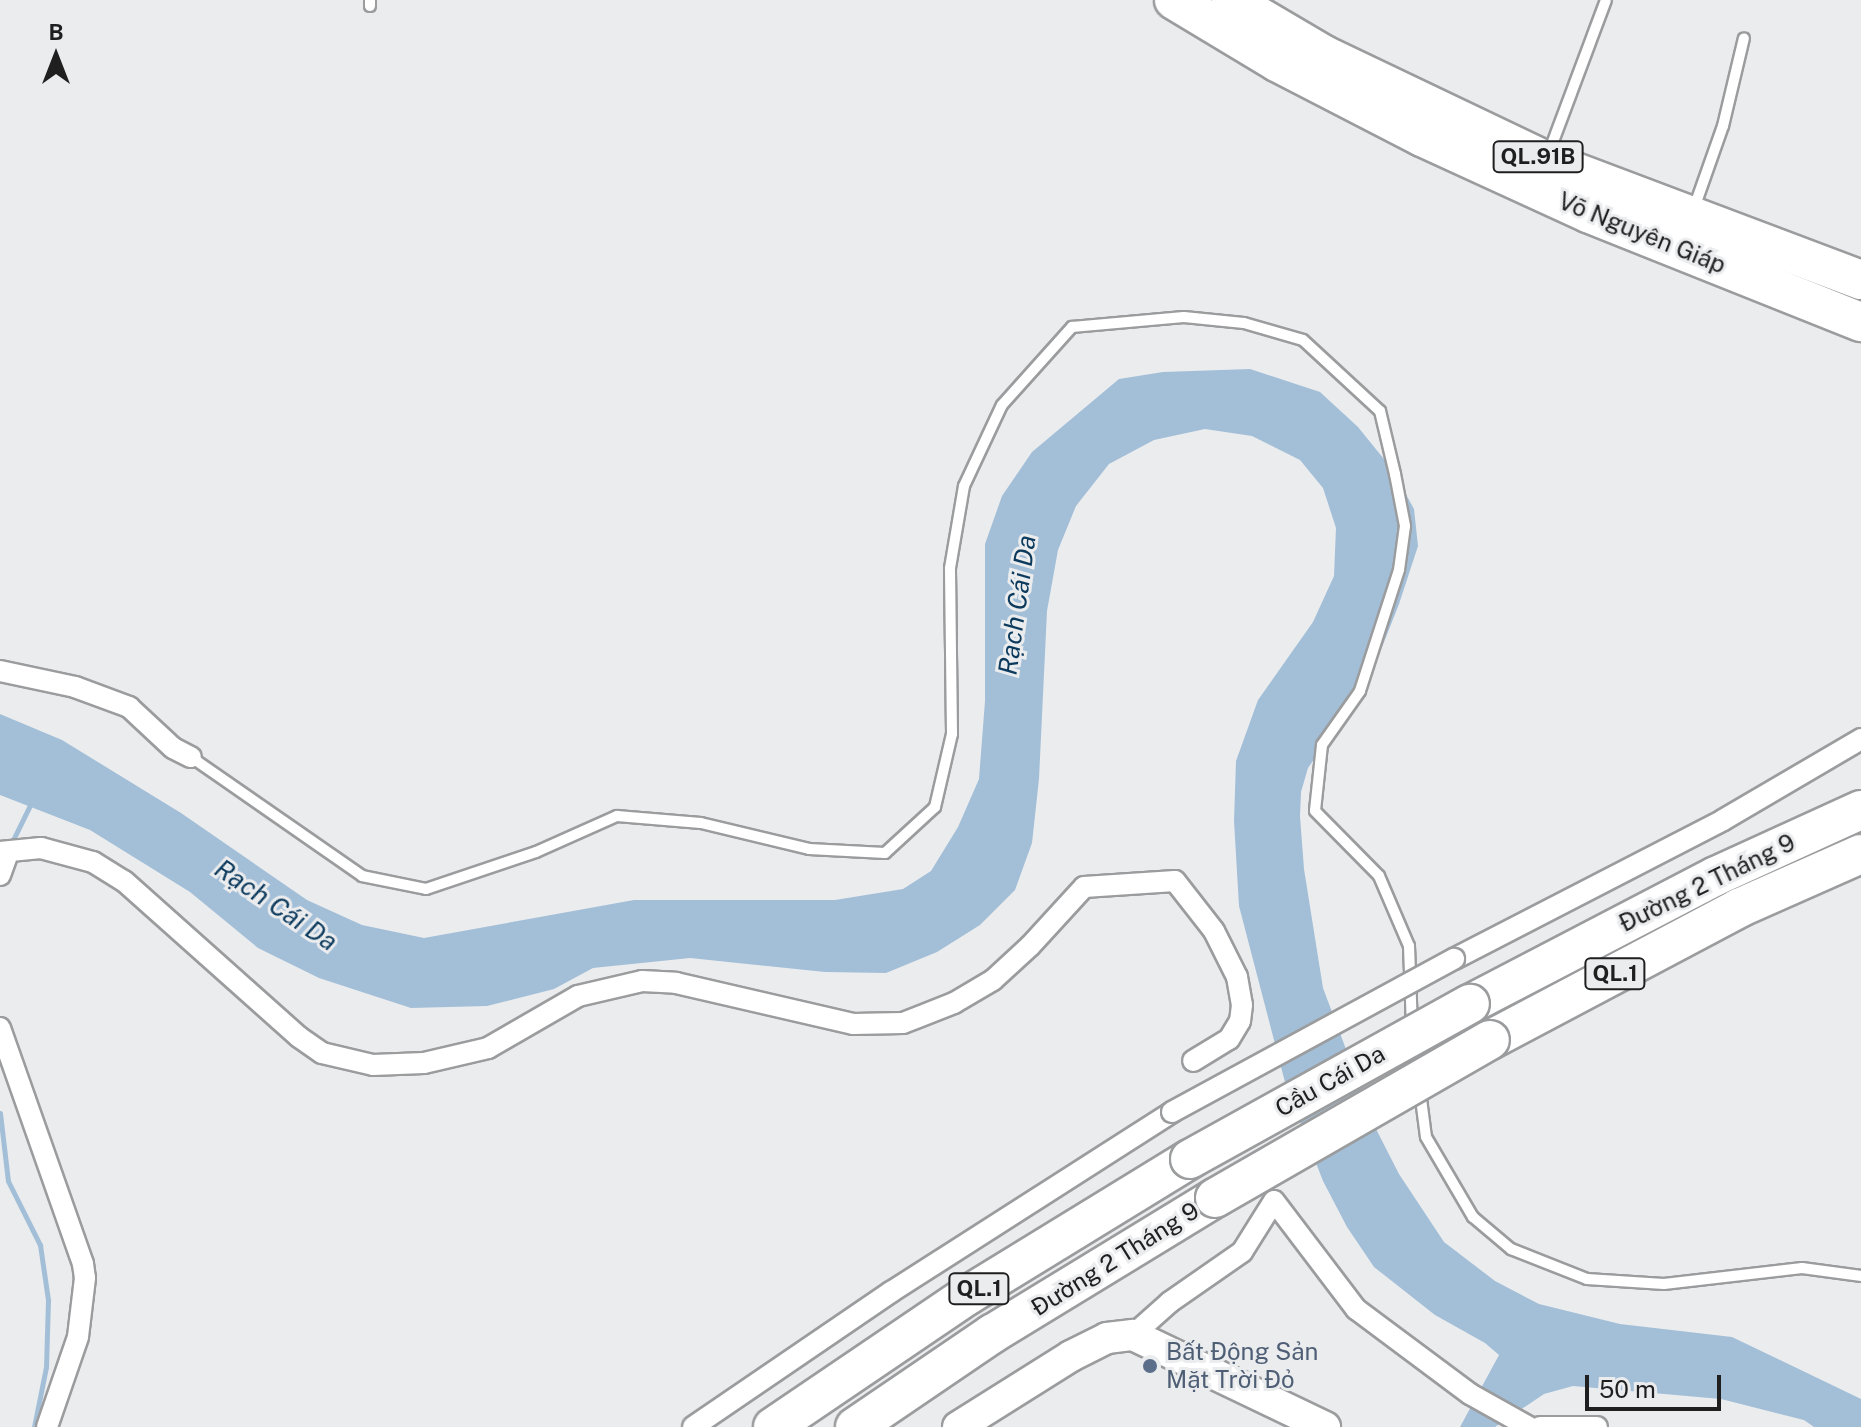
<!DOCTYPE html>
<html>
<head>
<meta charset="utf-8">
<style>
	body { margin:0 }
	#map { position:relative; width:1861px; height:1427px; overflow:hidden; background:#ebecee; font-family:"Public Sans",sans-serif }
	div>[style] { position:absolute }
	.water>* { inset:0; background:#a3bfd8 }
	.stream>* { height:5px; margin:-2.5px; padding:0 2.5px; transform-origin:2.5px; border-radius:2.5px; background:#a3bfd8 }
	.roads { filter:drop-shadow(2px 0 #9b9c9e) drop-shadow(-2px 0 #9b9c9e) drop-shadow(0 2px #9b9c9e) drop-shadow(0 -2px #9b9c9e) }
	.lane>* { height:10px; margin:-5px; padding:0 5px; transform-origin:5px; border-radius:5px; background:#fff }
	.street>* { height:20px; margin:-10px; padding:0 10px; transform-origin:10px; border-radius:10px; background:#fff }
	.secondary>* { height:30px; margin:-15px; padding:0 15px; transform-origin:15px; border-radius:15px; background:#fff }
	.highway>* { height:38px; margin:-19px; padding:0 19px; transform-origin:19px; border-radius:19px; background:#fff }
	.bridges { filter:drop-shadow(2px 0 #9b9c9e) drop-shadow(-2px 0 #9b9c9e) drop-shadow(0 2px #9b9c9e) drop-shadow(0 -2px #9b9c9e) }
	.street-bridge>* { height:20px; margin:-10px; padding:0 10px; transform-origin:10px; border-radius:10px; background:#fff }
	.highway-bridge>* { height:38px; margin:-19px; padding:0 19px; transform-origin:19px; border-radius:19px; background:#fff }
	.dots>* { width:22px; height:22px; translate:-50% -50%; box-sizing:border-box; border:4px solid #ebecee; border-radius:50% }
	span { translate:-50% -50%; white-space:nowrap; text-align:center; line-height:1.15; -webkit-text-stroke:6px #ebecee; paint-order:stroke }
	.shield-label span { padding:2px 6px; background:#ebecee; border:2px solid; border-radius:6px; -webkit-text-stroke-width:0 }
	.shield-label { font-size:22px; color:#1f1f20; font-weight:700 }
	.street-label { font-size:24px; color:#1f1f20 }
	.service-label { font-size:24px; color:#4e5e75 }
	.left { translate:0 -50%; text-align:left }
	.water-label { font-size:26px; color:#0b3a5d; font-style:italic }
	.north { position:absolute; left:16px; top:16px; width:80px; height:80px; -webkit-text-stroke:6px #ebecee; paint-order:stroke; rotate:0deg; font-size:22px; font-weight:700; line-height:32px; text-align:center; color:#1f1f20 }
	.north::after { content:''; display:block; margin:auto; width:28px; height:36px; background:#1f1f20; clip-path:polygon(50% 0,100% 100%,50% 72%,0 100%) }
	.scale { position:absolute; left:1585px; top:1375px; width:136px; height:36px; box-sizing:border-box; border:4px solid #1f1f20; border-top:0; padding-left:10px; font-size:24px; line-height:28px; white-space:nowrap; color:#1f1f20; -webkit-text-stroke:6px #ebecee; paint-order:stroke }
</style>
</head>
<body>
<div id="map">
	<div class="water">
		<i style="clip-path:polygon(1250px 369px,1320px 392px,1358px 427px,1392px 469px,1414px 509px,1418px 546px,1399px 604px,1369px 680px,1308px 768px,1301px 792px,1300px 816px,1304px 869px,1323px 988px,1376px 1129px,1399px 1174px,1444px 1242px,1495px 1281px,1539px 1304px,1620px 1324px,1732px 1337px,1861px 1399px,1861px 1427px,1814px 1427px,1804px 1420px,1721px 1399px,1573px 1386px,1544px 1394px,1495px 1427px,1460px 1427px,1499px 1355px,1485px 1343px,1435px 1315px,1374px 1267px,1347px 1227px,1323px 1181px,1286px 1086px,1239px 906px,1234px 821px,1236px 761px,1258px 700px,1313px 622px,1334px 576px,1336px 528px,1323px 488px,1300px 460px,1252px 436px,1205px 429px,1154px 440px,1109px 464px,1076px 506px,1058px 550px,1047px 611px,1039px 779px,1032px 843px,1015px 890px,980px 925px,937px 952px,886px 973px,825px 972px,690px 958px,593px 968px,554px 989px,487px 1006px,411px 1008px,319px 978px,258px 948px,190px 892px,90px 830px,0 795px,0 714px,62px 740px,181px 813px,307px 900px,362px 925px,424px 938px,634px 900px,835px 900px,903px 889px,931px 871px,958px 827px,979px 779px,985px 701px,985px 544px,1002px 496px,1032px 452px,1119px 379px,1163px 372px)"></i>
	</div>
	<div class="stream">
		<i style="left:10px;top:846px;width:50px;rotate:-63.9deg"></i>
		<i style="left:0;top:1113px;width:68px;rotate:83.3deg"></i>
		<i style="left:8px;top:1181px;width:72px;rotate:63.4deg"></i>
		<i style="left:40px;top:1245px;width:56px;rotate:81.7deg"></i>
		<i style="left:48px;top:1300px;width:67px;rotate:91.7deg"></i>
		<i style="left:46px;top:1367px;width:61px;rotate:101.3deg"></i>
	</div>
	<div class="roads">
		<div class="lane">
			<i style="left:370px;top:6px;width:6px;rotate:-90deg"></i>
			<i style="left:1548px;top:155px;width:165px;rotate:-69.5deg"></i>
			<i style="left:1693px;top:211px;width:90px;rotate:-70.6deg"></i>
			<i style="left:1723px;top:126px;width:90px;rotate:-76.6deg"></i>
			<i style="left:191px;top:757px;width:208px;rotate:34.8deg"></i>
			<i style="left:362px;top:876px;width:65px;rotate:11.5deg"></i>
			<i style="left:426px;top:889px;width:116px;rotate:-18.6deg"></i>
			<i style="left:536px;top:852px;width:89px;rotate:-24deg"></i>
			<i style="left:617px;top:816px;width:84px;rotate:4.8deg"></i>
			<i style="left:701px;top:823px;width:111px;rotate:13.5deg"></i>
			<i style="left:809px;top:849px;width:76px;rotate:3deg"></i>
			<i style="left:885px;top:853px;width:68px;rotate:-42.6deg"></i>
			<i style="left:935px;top:807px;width:75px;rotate:-76.9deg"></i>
			<i style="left:952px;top:734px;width:166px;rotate:-90.7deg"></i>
			<i style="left:950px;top:568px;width:83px;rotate:-80.3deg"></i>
			<i style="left:964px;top:486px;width:89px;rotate:-64.9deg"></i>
			<i style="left:1002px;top:405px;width:105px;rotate:-48.1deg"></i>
			<i style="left:1072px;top:327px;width:112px;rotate:-5.1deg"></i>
			<i style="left:1184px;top:317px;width:60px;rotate:5.7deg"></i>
			<i style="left:1244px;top:323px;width:61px;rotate:16.1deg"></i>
			<i style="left:1303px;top:340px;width:105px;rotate:42.7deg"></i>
			<i style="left:1380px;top:411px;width:65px;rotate:76.6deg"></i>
			<i style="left:1395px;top:474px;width:53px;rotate:79.1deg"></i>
			<i style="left:1405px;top:526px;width:44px;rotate:97.8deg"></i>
			<i style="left:1399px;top:570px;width:127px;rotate:107.9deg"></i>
			<i style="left:1360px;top:691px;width:66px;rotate:125.1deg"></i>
			<i style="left:1322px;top:745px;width:66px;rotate:96.1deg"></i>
			<i style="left:1315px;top:811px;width:91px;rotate:45.4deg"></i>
			<i style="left:1379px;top:876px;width:76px;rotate:66.8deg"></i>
			<i style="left:1409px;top:946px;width:82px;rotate:87.9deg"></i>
			<i style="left:1420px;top:1091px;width:46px;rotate:82.6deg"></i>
			<i style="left:1426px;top:1137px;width:93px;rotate:59.6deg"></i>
			<i style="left:1473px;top:1217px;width:50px;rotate:40.1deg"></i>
			<i style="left:1511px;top:1249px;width:82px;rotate:21.5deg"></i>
			<i style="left:1587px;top:1279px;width:77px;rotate:3.7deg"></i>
			<i style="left:1664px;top:1284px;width:139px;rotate:-6.6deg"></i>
			<i style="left:1802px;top:1268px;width:60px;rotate:7.7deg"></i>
		</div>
		<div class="street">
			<i style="left:0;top:671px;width:77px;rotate:12deg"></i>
			<i style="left:75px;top:687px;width:58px;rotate:20.3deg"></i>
			<i style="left:129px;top:707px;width:60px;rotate:43deg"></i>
			<i style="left:173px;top:748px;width:20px;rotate:27deg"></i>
			<i style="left:0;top:852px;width:41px;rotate:-5.6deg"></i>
			<i style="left:41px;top:848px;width:54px;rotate:15.1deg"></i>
			<i style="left:93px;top:862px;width:36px;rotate:32deg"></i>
			<i style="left:124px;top:881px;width:234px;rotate:41.7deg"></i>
			<i style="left:299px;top:1037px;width:28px;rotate:35deg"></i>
			<i style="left:322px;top:1053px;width:52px;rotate:13.2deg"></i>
			<i style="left:373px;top:1065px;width:51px;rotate:-2.2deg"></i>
			<i style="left:424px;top:1063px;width:66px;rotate:-13.2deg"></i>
			<i style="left:488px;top:1048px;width:104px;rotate:-30deg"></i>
			<i style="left:578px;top:996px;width:66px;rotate:-13.2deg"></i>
			<i style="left:642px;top:981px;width:34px;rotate:3deg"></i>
			<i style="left:676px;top:983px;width:182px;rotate:13deg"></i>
			<i style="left:853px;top:1024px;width:50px;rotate:-1.1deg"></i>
			<i style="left:903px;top:1023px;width:55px;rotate:-21.4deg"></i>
			<i style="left:954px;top:1003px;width:45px;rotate:-30.5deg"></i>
			<i style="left:993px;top:980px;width:50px;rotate:-42.6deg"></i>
			<i style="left:1030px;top:946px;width:80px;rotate:-47.5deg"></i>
			<i style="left:1084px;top:887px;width:91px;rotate:-3.8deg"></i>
			<i style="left:1175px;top:881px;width:63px;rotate:52deg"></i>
			<i style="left:1214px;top:931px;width:51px;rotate:63.4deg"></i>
			<i style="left:1237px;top:977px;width:28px;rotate:80deg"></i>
			<i style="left:1242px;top:1005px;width:16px;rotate:97deg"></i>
			<i style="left:1240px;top:1021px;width:21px;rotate:121deg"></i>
			<i style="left:1229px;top:1039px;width:42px;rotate:148.6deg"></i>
			<i style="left:0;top:875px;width:23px;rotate:-70deg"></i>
			<i style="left:1454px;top:959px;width:303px;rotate:-27.3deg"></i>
			<i style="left:1723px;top:820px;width:160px;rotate:-30.4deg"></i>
			<i style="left:0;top:1028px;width:250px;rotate:70.6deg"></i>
			<i style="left:83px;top:1264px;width:14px;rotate:82deg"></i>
			<i style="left:85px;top:1278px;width:59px;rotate:96.8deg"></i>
			<i style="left:78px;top:1337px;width:95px;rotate:109deg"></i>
			<i style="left:1133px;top:1335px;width:50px;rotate:-41.7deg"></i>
			<i style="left:1170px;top:1302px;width:88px;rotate:-34.8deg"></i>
			<i style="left:1242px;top:1252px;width:60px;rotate:-57.9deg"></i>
			<i style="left:1274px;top:1201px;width:136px;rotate:52.8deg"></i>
			<i style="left:1356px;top:1309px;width:142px;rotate:36.7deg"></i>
			<i style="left:1470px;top:1394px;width:68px;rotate:29.2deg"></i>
			<i style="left:693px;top:1427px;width:240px;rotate:-34.3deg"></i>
			<i style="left:891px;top:1292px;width:334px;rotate:-32.6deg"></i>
			<i style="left:1540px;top:1427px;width:57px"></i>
		</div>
		<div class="secondary">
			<i style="left:958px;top:1427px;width:133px;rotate:-32.1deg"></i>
			<i style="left:1071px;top:1356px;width:40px;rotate:-26.6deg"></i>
			<i style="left:1107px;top:1338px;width:26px;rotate:-7deg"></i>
			<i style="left:1133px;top:1335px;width:213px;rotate:25.6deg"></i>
		</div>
		<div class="highway">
			<i style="left:1174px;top:0;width:120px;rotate:31deg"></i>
			<i style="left:1277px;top:62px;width:163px;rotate:27.3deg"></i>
			<i style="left:1422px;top:137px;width:183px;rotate:24.6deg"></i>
			<i style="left:1588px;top:213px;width:294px;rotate:21.8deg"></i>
			<i style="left:1231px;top:0;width:108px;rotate:30.6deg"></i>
			<i style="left:1324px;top:55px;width:246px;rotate:25.5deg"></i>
			<i style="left:1546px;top:161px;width:337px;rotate:20.7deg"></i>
			<i style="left:1470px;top:1004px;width:277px;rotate:-27.5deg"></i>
			<i style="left:1716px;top:876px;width:159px;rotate:-24.5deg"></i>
			<i style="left:1490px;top:1040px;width:282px;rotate:-27.9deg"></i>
			<i style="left:1739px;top:908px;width:133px;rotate:-23.9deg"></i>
			<i style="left:773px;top:1427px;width:235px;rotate:-34.1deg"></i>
			<i style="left:968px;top:1295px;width:260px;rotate:-31.5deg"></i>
			<i style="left:855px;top:1427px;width:166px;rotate:-34.2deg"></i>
			<i style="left:992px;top:1334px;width:261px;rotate:-31.4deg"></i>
		</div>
	</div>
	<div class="bridges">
		<div class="street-bridge">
			<i style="left:1172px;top:1112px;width:321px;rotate:-28.5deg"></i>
		</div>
		<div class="highway-bridge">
			<i style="left:1190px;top:1159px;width:320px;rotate:-29deg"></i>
			<i style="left:1215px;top:1198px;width:317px;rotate:-29.9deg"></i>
		</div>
	</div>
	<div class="dots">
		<i style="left:1150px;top:1366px;background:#5c6f8a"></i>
	</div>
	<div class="shield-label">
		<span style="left:1538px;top:157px">QL.91B</span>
		<span style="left:1615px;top:974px">QL.1</span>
		<span style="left:979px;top:1289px">QL.1</span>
	</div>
	<div class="street-label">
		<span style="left:1642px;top:233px;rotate:22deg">Võ Nguyên Giáp</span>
		<span style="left:1707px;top:883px;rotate:-26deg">Đường 2 Tháng 9</span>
		<span style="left:1330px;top:1081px;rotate:-29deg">Cầu Cái Da</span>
		<span style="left:1115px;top:1259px;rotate:-32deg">Đường 2 Tháng 9</span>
	</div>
	<div class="service-label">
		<span class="left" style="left:1166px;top:1366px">Bất Động Sản<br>Mặt Trời Đỏ</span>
	</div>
	<div class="water-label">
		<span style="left:1017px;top:605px;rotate:-82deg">Rạch Cái Da</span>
		<span style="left:276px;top:905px;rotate:34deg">Rạch Cái Da</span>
	</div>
	<div class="north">B</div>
	<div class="scale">50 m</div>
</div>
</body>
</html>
